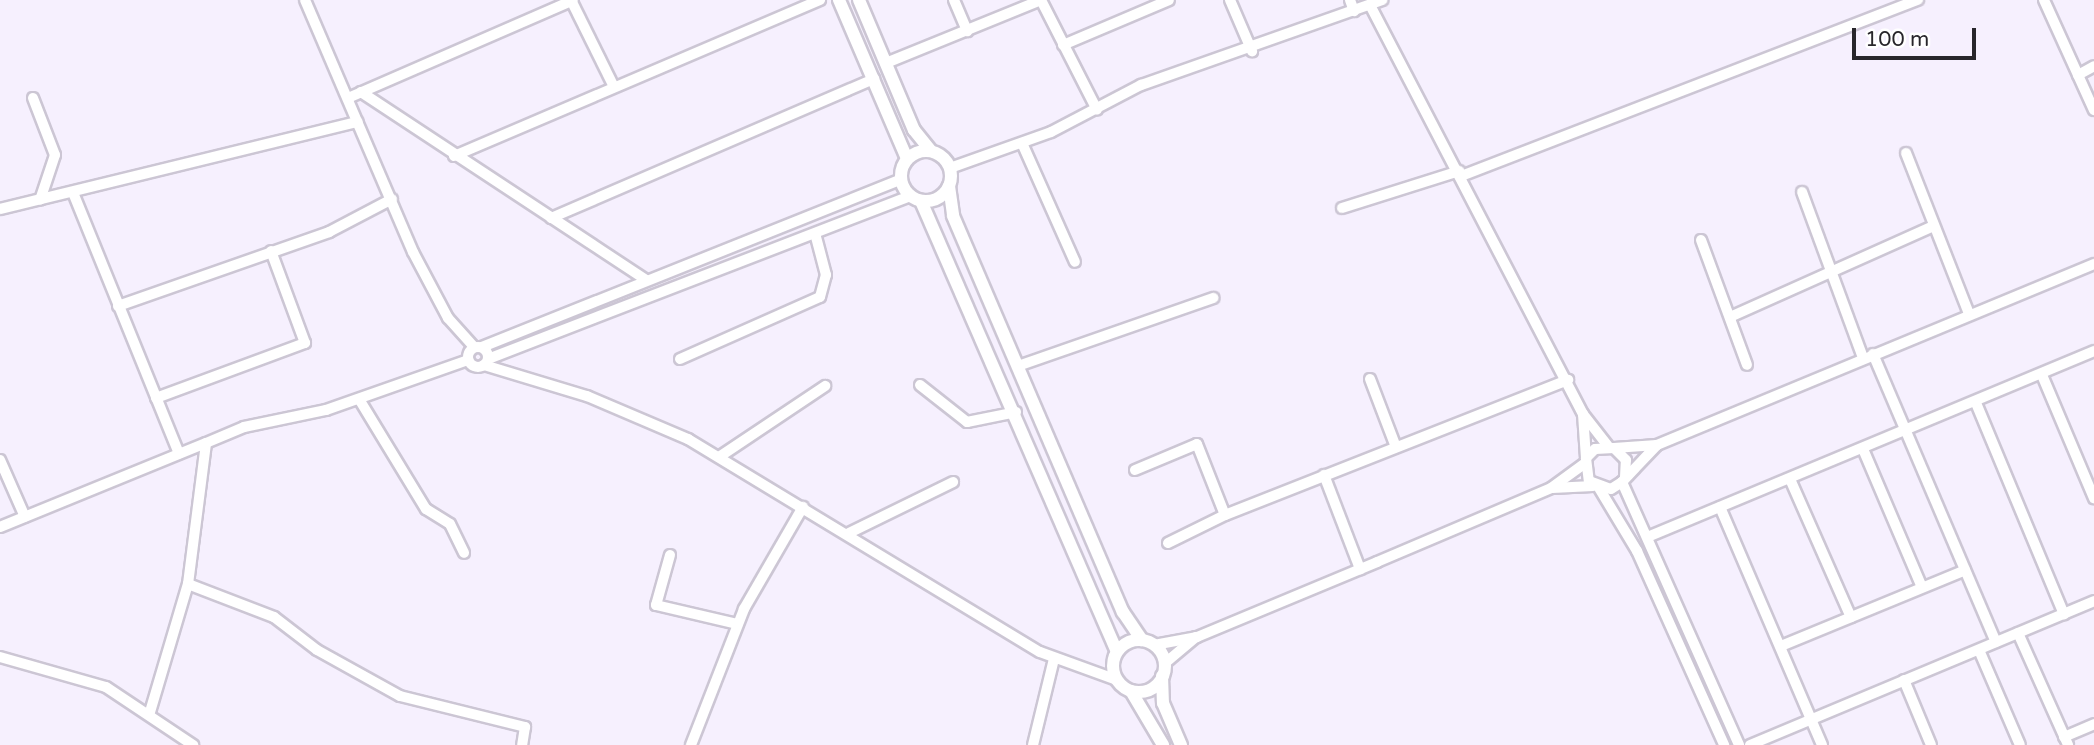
<!DOCTYPE html>
<html>
<head>
<meta charset="utf-8">
<style>
	body { margin:0 }
	#map { position:relative; width:2094px; height:745px; overflow:hidden; background:#f6f0fe; font-family:"Varela Round",sans-serif }
	div>[style] { position:absolute }
	.roads { filter:drop-shadow(2px 0 #ccc6d4) drop-shadow(-2px 0 #ccc6d4) drop-shadow(0 2px #ccc6d4) drop-shadow(0 -2px #ccc6d4) }
	.minor>* { height:10px; margin:-5px; padding:0 5px; transform-origin:5px; border-radius:5px; background:#fff }
	.minor>.ring { margin:-5px; padding:0; box-sizing:content-box; background:none; border:10px solid #fff; border-radius:50% }
	.major>* { height:12px; margin:-6px; padding:0 6px; transform-origin:6px; border-radius:6px; background:#fff }
	.major>.ring { margin:-6px; padding:0; box-sizing:content-box; background:none; border:12px solid #fff; border-radius:50% }
	span { translate:-50% -50%; white-space:nowrap; text-align:center; line-height:1.15; -webkit-text-stroke:7px #fff; paint-order:stroke }
	.scale { position:absolute; left:1852px; top:28px; width:124px; height:32px; box-sizing:border-box; border:4px solid #28262b; border-top:0; padding-left:9px; font-size:21px; line-height:24px; white-space:nowrap; color:#28262b; -webkit-text-stroke:5px #fff; paint-order:stroke }
</style>
</head>
<body>
<div id="map">
	<div class="roads">
		<div class="minor">
			<i style="left:305px;top:0;width:274px;rotate:66.8deg"></i>
			<i style="left:413px;top:252px;width:75px;rotate:62.1deg"></i>
			<i style="left:448px;top:318px;width:39px;rotate:48deg"></i>
			<i style="left:571px;top:0;width:95px;rotate:63.7deg"></i>
			<i style="left:954px;top:0;width:34px;rotate:67deg"></i>
			<i style="left:1041px;top:0;width:123px;rotate:63deg"></i>
			<i style="left:1230px;top:0;width:56px;rotate:66.7deg"></i>
			<i style="left:1350px;top:0;width:12px;rotate:70deg"></i>
			<i style="left:2044px;top:0;width:121px;rotate:65.6deg"></i>
			<i style="left:1370px;top:5px;width:461px;rotate:62.5deg"></i>
			<i style="left:1583px;top:414px;width:41px;rotate:52deg"></i>
			<i style="left:1063px;top:45px;width:115px;rotate:-23deg"></i>
			<i style="left:886px;top:63px;width:167px;rotate:-22.1deg"></i>
			<i style="left:2078px;top:75px;width:18px;rotate:-29deg"></i>
			<i style="left:361px;top:92px;width:340px;rotate:33.4deg"></i>
			<i style="left:33px;top:98px;width:61px;rotate:68.9deg"></i>
			<i style="left:55px;top:155px;width:47px;rotate:108.4deg"></i>
			<i style="left:348px;top:98px;width:245px;rotate:-23.5deg"></i>
			<i style="left:1022px;top:143px;width:130px;rotate:66deg"></i>
			<i style="left:1906px;top:153px;width:173px;rotate:68.6deg"></i>
			<i style="left:454px;top:156px;width:398px;rotate:-23.1deg"></i>
			<i style="left:950px;top:168px;width:107px;rotate:-19.6deg"></i>
			<i style="left:1051px;top:132px;width:102px;rotate:-27.6deg"></i>
			<i style="left:1141px;top:85px;width:256px;rotate:-19.4deg"></i>
			<i style="left:1461px;top:176px;width:490px;rotate:-21.1deg"></i>
			<i style="left:1802px;top:192px;width:177px;rotate:69.8deg"></i>
			<i style="left:74px;top:195px;width:279px;rotate:67.9deg"></i>
			<i style="left:1342px;top:208px;width:123px;rotate:-17.5deg"></i>
			<i style="left:0;top:209px;width:368px;rotate:-13.7deg"></i>
			<i style="left:551px;top:218px;width:352px;rotate:-23.3deg"></i>
			<i style="left:1701px;top:240px;width:133px;rotate:69.8deg"></i>
			<i style="left:118px;top:306px;width:224px;rotate:-19.3deg"></i>
			<i style="left:329px;top:232px;width:71px;rotate:-27.6deg"></i>
			<i style="left:1730px;top:317px;width:222px;rotate:-24.1deg"></i>
			<i class="ring" style="left:468px;top:347px;width:10px;height:10px"></i>
			<i style="left:482px;top:347px;width:451px;rotate:-21.8deg"></i>
			<i style="left:1873px;top:354px;width:313px;rotate:66.9deg"></i>
			<i style="left:488px;top:359px;width:452px;rotate:-21.1deg"></i>
			<i style="left:680px;top:359px;width:153px;rotate:-23.9deg"></i>
			<i style="left:820px;top:297px;width:23px;rotate:-75deg"></i>
			<i style="left:826px;top:275px;width:43px;rotate:-104.7deg"></i>
			<i style="left:484px;top:365px;width:108px;rotate:16.8deg"></i>
			<i style="left:587px;top:396px;width:110px;rotate:23.1deg"></i>
			<i style="left:688px;top:439px;width:411px;rotate:31.2deg"></i>
			<i style="left:1040px;top:652px;width:82px;rotate:20deg"></i>
			<i style="left:1018px;top:366px;width:207px;rotate:-19.2deg"></i>
			<i style="left:2042px;top:375px;width:134px;rotate:67.1deg"></i>
			<i style="left:1370px;top:379px;width:73px;rotate:69.1deg"></i>
			<i style="left:920px;top:385px;width:60px;rotate:38.2deg"></i>
			<i style="left:967px;top:422px;width:50px;rotate:-11.5deg"></i>
			<i style="left:156px;top:398px;width:159px;rotate:-20.3deg"></i>
			<i style="left:305px;top:343px;width:98px;rotate:-110.3deg"></i>
			<i style="left:359px;top:399px;width:129px;rotate:58.7deg"></i>
			<i style="left:426px;top:509px;width:28px;rotate:32deg"></i>
			<i style="left:450px;top:524px;width:32px;rotate:64deg"></i>
			<i style="left:1976px;top:403px;width:229px;rotate:67.4deg"></i>
			<i style="left:1583px;top:414px;width:44px;rotate:86.1deg"></i>
			<i style="left:1614px;top:448px;width:43px;rotate:-4deg"></i>
			<i style="left:1657px;top:445px;width:473px;rotate:-22.5deg"></i>
			<i style="left:1863px;top:449px;width:150px;rotate:66.9deg"></i>
			<i style="left:719px;top:457px;width:128px;rotate:-33.8deg"></i>
			<i style="left:0;top:460px;width:62px;rotate:66.3deg"></i>
			<i style="left:1135px;top:470px;width:67px;rotate:-22.8deg"></i>
			<i style="left:1197px;top:444px;width:76px;rotate:68.5deg"></i>
			<i style="left:1225px;top:515px;width:369px;rotate:-21.5deg"></i>
			<i style="left:1324px;top:475px;width:101px;rotate:69deg"></i>
			<i style="left:1625px;top:477px;width:17px;rotate:-87deg"></i>
			<i style="left:1626px;top:460px;width:17px;rotate:-135deg"></i>
			<i style="left:1614px;top:448px;width:19px;rotate:177deg"></i>
			<i style="left:1595px;top:449px;width:13px;rotate:135deg"></i>
			<i style="left:1586px;top:458px;width:23px;rotate:83deg"></i>
			<i style="left:1589px;top:481px;width:23px;rotate:20deg"></i>
			<i style="left:1611px;top:489px;width:13px;rotate:-32deg"></i>
			<i style="left:1622px;top:482px;width:51px;rotate:-46.6deg"></i>
			<i style="left:1790px;top:479px;width:151px;rotate:66.2deg"></i>
			<i style="left:1622px;top:482px;width:288px;rotate:66deg"></i>
			<i style="left:1552px;top:488px;width:41px;rotate:-2.8deg"></i>
			<i style="left:1599px;top:488px;width:74px;rotate:58.9deg"></i>
			<i style="left:1637px;top:551px;width:213px;rotate:65.8deg"></i>
			<i style="left:1720px;top:507px;width:259px;rotate:66.8deg"></i>
			<i style="left:0;top:527px;width:222px;rotate:-22.2deg"></i>
			<i style="left:849px;top:533px;width:116px;rotate:-26.1deg"></i>
			<i style="left:1650px;top:536px;width:481px;rotate:-22.6deg"></i>
			<i style="left:1168px;top:543px;width:64px;rotate:-26.2deg"></i>
			<i style="left:670px;top:555px;width:52px;rotate:105.6deg"></i>
			<i style="left:656px;top:605px;width:83px;rotate:13.2deg"></i>
			<i style="left:188px;top:584px;width:92px;rotate:21deg"></i>
			<i style="left:274px;top:617px;width:54px;rotate:37.5deg"></i>
			<i style="left:317px;top:650px;width:95px;rotate:29deg"></i>
			<i style="left:400px;top:696px;width:129px;rotate:13.9deg"></i>
			<i style="left:525px;top:727px;width:18px;rotate:99deg"></i>
			<i style="left:2018px;top:633px;width:123px;rotate:65.9deg"></i>
			<i style="left:1154px;top:645px;width:44px;rotate:-10.5deg"></i>
			<i style="left:1197px;top:637px;width:195px;rotate:-22.6deg"></i>
			<i style="left:1377px;top:562px;width:189px;rotate:-23deg"></i>
			<i style="left:1551px;top:488px;width:41px;rotate:-36deg"></i>
			<i style="left:1781px;top:646px;width:199px;rotate:-22.4deg"></i>
			<i style="left:1979px;top:650px;width:103px;rotate:66.7deg"></i>
			<i style="left:0;top:657px;width:110px;rotate:15.8deg"></i>
			<i style="left:106px;top:687px;width:105px;rotate:33.7deg"></i>
			<i style="left:1164px;top:664px;width:42px;rotate:-40.2deg"></i>
			<i style="left:1904px;top:680px;width:70px;rotate:67.4deg"></i>
			<i style="left:150px;top:712px;width:134px;rotate:-73.5deg"></i>
			<i style="left:188px;top:584px;width:142px;rotate:-82.7deg"></i>
			<i style="left:206px;top:443px;width:41px;rotate:-22.8deg"></i>
			<i style="left:244px;top:427px;width:84px;rotate:-11.7deg"></i>
			<i style="left:326px;top:410px;width:151px;rotate:-19.4deg"></i>
			<i style="left:2064px;top:737px;width:33px;rotate:-23deg"></i>
			<i style="left:691px;top:745px;width:146px;rotate:-68.7deg"></i>
			<i style="left:744px;top:609px;width:118px;rotate:-60deg"></i>
			<i style="left:1033px;top:745px;width:89px;rotate:-76.3deg"></i>
			<i style="left:1750px;top:745px;width:373px;rotate:-22.7deg"></i>
		</div>
		<div class="major">
			<i style="left:839px;top:0;width:173px;rotate:66.8deg"></i>
			<i style="left:859px;top:0;width:141px;rotate:67.1deg"></i>
			<i style="left:914px;top:130px;width:27px;rotate:51deg"></i>
			<i class="ring" style="left:901px;top:151px;width:38px;height:38px"></i>
			<i style="left:949px;top:186px;width:30px;rotate:82deg"></i>
			<i style="left:953px;top:216px;width:431px;rotate:66.8deg"></i>
			<i style="left:1123px;top:612px;width:34px;rotate:56deg"></i>
			<i style="left:921px;top:201px;width:491px;rotate:66.5deg"></i>
			<i class="ring" style="left:1113px;top:640px;width:40px;height:40px"></i>
			<i style="left:1162px;top:676px;width:27px;rotate:88deg"></i>
			<i style="left:1163px;top:703px;width:46px;rotate:66.8deg"></i>
			<i style="left:1131px;top:691px;width:63px;rotate:59.3deg"></i>
		</div>
	</div>
	<div class="scale">100 m</div>
</div>
</body>
</html>
